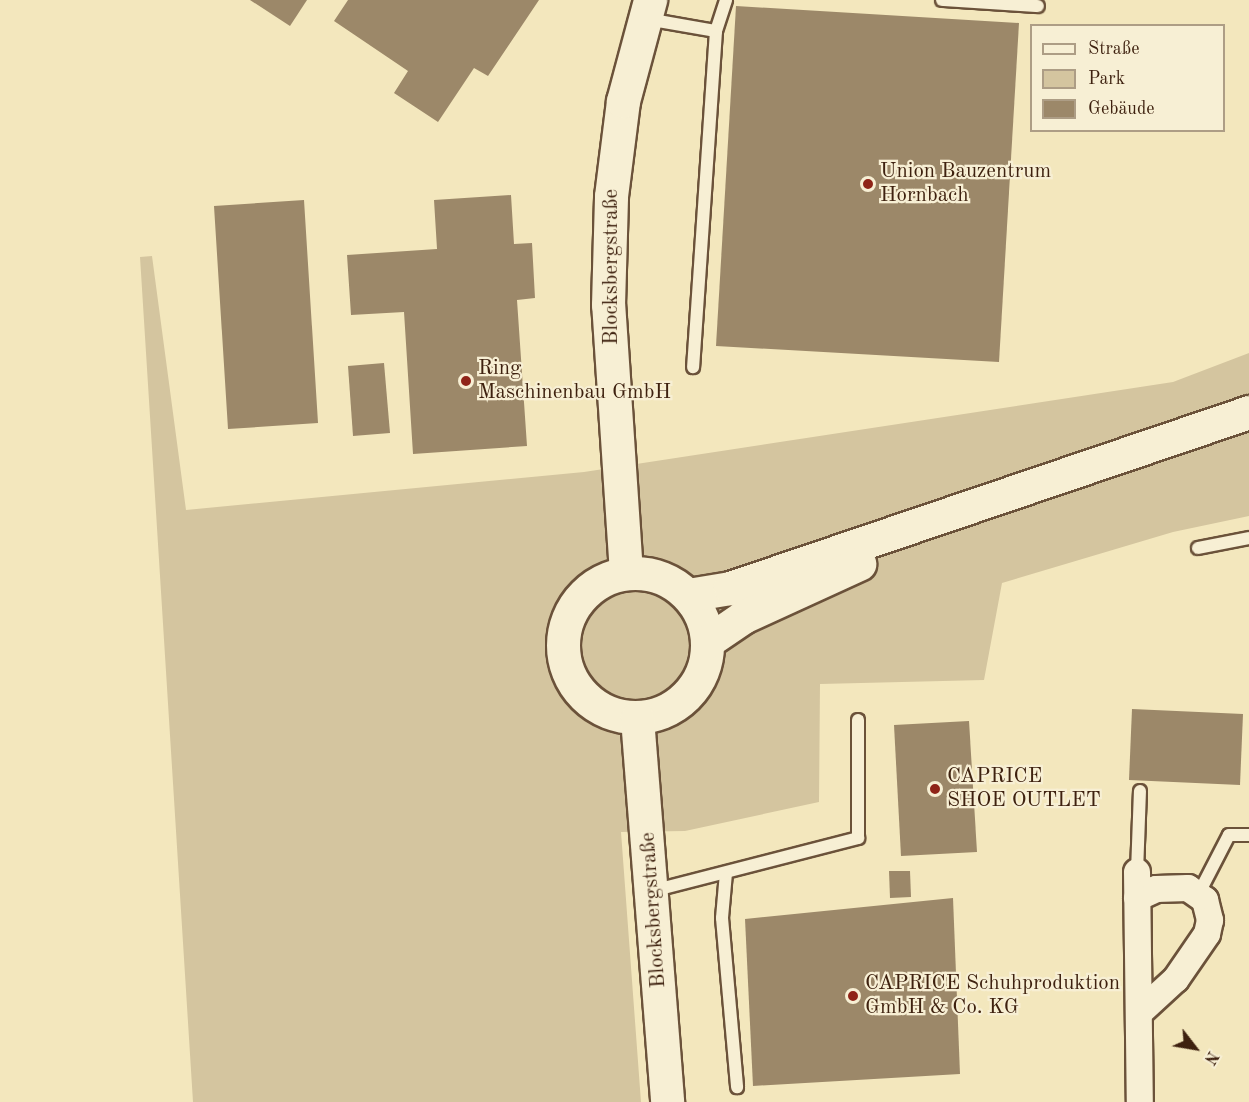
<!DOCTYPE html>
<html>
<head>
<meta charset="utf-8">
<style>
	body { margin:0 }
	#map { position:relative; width:1249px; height:1102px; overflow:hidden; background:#f3e7bd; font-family:"Old Standard TT",serif }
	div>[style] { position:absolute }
	.green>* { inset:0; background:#d4c59f }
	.building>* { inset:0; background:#9c8869 }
	.roads { filter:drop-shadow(2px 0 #6b523a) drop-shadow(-2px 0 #6b523a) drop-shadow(0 2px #6b523a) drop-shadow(0 -2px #6b523a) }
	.lane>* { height:12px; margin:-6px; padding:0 6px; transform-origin:6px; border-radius:6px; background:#f7efd4 }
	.street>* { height:26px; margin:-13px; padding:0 13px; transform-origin:13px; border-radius:13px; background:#f7efd4 }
	.secondary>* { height:33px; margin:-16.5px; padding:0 16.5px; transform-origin:16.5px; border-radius:16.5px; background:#f7efd4 }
	.secondary>.ring { margin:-16.5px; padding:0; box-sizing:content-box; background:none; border:33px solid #f7efd4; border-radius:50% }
	.dots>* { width:16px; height:16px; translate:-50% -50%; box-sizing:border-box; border:3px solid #f7efd4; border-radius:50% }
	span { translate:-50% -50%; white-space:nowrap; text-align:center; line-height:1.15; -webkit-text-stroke:4.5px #f7efd4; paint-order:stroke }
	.poi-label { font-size:21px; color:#3e210f }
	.left { translate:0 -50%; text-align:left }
	.street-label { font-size:21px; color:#3e210f }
	.legend { position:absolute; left:1030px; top:24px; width:195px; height:108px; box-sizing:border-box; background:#f7efd4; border:2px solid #ad9d85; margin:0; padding:8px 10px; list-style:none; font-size:18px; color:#3e210f }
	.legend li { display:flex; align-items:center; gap:12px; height:30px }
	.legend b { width:30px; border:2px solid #ad9d85 }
	.north { position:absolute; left:1165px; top:1018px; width:60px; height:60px; -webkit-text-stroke:4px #f7efd4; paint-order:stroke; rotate:121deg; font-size:16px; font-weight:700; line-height:24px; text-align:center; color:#3e210f }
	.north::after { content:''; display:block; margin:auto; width:21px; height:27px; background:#3e210f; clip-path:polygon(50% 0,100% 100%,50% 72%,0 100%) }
</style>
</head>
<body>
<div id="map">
	<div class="green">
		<i style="clip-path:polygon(152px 256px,186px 510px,584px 472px,1173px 382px,1249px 353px,1249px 516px,1173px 532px,1002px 583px,984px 680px,820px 684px,819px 802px,685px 831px,621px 832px,641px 1102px,193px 1102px,140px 257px)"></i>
	</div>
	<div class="building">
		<i style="clip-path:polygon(250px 0,307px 0,290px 26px)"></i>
		<i style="clip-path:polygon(348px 0,539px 0,488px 76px,474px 68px,438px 122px,394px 93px,408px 71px,334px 21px)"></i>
		<i style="clip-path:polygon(736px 6px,1019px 23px,999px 362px,716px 346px)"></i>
		<i style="clip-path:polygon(511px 195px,514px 244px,532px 243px,535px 298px,517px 300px,527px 446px,413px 454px,404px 312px,351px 315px,347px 255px,437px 249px,434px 200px)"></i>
		<i style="clip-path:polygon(304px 200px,318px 423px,228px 429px,214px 206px)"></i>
		<i style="clip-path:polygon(384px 363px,390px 433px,353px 436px,348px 366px)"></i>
		<i style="clip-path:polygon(1132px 709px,1243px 714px,1240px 785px,1129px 780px)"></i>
		<i style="clip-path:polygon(969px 721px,977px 852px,901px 856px,894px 725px)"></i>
		<i style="clip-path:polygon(889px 871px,910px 871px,911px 897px,890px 898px)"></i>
		<i style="clip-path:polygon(953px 898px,960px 1074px,753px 1086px,745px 919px)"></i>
	</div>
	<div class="roads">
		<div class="lane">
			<i style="left:942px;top:0;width:96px;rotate:3.6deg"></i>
			<i style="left:647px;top:19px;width:70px;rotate:9.9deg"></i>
			<i style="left:716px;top:31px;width:337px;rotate:93.9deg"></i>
			<i style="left:716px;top:31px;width:33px;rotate:-72deg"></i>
			<i style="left:1198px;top:548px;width:52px;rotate:-11.1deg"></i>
			<i style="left:1137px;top:872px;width:81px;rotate:-87.9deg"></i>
			<i style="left:726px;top:873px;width:45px;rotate:95.1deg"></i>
			<i style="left:722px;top:918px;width:170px;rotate:84.9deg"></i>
			<i style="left:652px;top:891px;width:213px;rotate:-14.4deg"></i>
			<i style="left:858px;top:838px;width:118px;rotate:-90deg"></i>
			<i style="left:1199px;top:893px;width:65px;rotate:-62.7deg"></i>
			<i style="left:1229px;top:835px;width:20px"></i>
		</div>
		<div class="street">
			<i style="left:1137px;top:872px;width:230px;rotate:89.3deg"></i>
			<i style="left:1137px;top:898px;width:21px;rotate:-25deg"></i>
			<i style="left:1156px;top:889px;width:32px;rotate:-2deg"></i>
			<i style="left:1188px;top:888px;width:21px;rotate:35deg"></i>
			<i style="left:1205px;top:900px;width:21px;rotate:76deg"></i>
			<i style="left:1210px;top:920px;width:14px;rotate:102deg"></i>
			<i style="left:1207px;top:934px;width:55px;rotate:124.6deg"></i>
			<i style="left:1176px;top:979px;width:49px;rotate:137.5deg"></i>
		</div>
		<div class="secondary">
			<i class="ring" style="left:563px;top:573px;width:111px;height:111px"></i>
			<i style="left:626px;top:573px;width:269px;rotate:-93.8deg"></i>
			<i style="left:608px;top:305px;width:109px;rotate:-88.4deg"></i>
			<i style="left:611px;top:196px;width:96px;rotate:-82.8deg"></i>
			<i style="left:623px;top:101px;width:105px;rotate:-75deg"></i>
			<i style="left:688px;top:595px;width:43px;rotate:-9.5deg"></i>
			<i style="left:730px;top:588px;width:548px;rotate:-18.73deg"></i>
			<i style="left:708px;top:641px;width:42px;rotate:-34.4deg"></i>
			<i style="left:743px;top:617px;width:128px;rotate:-24.6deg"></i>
			<i style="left:637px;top:718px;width:385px;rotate:85.5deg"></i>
		</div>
	</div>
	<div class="dots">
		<i style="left:868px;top:184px;background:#8f2418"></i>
		<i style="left:466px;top:381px;background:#8f2418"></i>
		<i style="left:935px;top:789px;background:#8f2418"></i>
		<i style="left:853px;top:996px;background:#8f2418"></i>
	</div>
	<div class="poi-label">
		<span class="left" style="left:880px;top:184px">Union Bauzentrum<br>Hornbach</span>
		<span class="left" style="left:478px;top:381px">Ring<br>Maschinenbau GmbH</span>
		<span class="left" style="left:947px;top:789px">CAPRICE<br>SHOE OUTLET</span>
		<span class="left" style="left:865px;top:996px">CAPRICE Schuhproduktion<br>GmbH &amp; Co. KG</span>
	</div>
	<div class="street-label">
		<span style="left:612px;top:267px;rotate:-90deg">Blocksbergstraße</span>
		<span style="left:654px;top:910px;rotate:-94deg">Blocksbergstraße</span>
	</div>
	<ul class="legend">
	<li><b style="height:8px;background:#f7efd4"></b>Straße</li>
	<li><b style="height:16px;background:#d4c59f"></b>Park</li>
	<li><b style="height:16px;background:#9c8869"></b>Gebäude</li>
	</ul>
	<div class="north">N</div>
</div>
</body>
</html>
